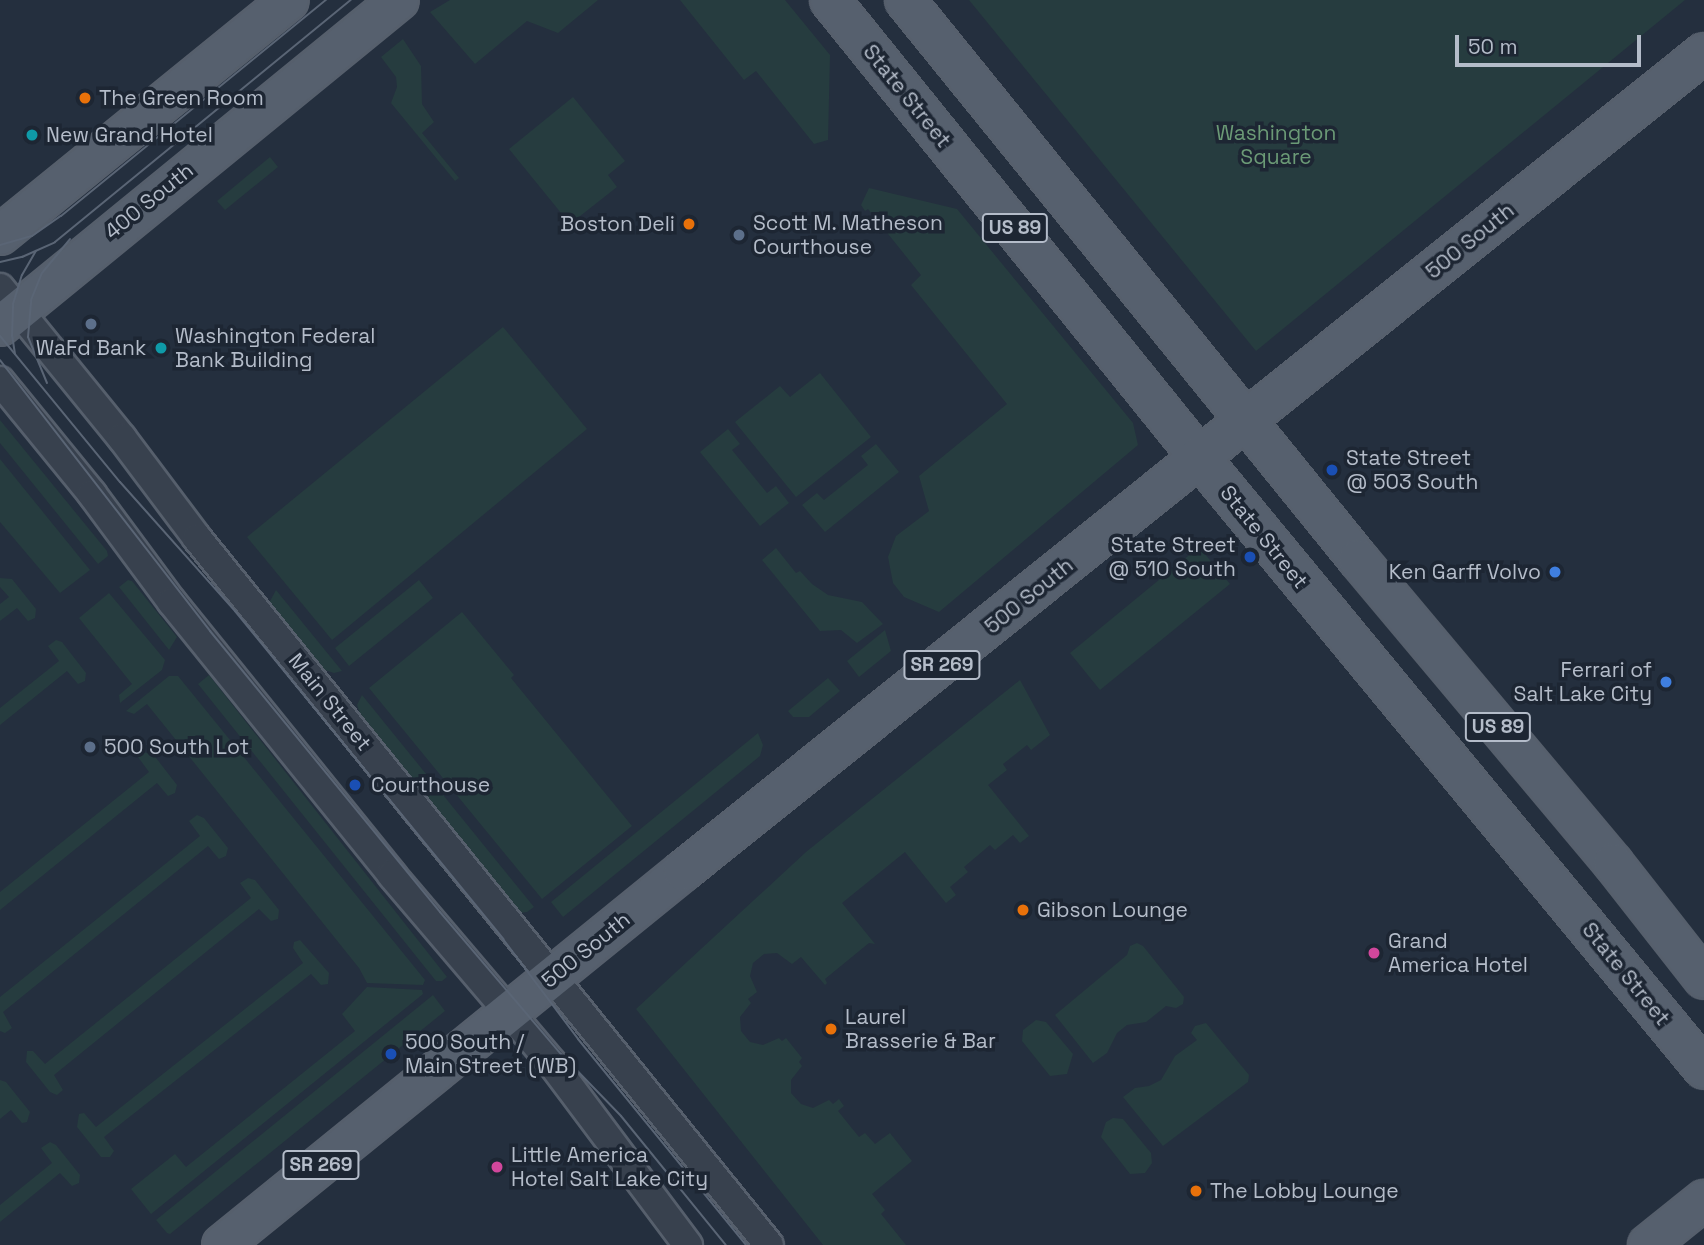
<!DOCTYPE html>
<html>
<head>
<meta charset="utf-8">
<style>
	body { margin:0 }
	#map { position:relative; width:1704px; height:1245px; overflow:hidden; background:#242f3e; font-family:"Space Grotesk",sans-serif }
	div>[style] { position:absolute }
	.green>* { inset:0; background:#263c3f }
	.roads { filter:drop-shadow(2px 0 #565f6c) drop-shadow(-2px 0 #565f6c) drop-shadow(0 2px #565f6c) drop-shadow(0 -2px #565f6c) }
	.street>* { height:28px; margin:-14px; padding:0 14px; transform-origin:14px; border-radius:14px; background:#38414e }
	.primary>* { height:38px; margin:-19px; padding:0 19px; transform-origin:19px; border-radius:19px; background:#56606e }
	.tram>* { height:2px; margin:-1px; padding:0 1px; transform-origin:1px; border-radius:1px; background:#5a6575 }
	.dots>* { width:19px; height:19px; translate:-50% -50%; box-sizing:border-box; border:4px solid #1d2633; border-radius:50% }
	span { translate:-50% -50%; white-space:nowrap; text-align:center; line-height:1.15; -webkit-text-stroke:7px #1d2633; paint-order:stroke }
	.shield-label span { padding:2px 5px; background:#1d2633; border:2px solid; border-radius:5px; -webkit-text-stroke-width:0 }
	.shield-label { font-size:19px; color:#b4bcc9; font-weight:700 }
	.street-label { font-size:21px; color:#b4bcc9 }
	.poi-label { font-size:21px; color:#b4bcc9 }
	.left { translate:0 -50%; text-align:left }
	.right { translate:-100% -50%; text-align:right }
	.park-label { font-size:21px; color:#6b9a76 }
	.scale { position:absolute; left:1455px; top:35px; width:186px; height:32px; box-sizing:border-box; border:4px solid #b4bcc9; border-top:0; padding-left:9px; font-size:21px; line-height:24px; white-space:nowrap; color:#b4bcc9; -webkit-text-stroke:5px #1d2633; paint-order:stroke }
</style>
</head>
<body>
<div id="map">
	<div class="green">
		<i style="clip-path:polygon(450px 0,598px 0,558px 33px,527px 21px,475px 64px,430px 12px)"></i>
		<i style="clip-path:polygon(680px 0,785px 0,830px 55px,828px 140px,814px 144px,756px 71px,744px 80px)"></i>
		<i style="clip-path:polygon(969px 0,1685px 0,1256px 351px)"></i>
		<i style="clip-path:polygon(403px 39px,421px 66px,422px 104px,434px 122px,422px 133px,459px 178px,455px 181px,391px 103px,397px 87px,396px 77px,381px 57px)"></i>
		<i style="clip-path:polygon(573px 97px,625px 161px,608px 175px,617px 187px,570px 224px,509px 149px)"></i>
		<i style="clip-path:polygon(270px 157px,278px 167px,225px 210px,217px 201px)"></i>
		<i style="clip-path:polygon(869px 188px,957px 209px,1133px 423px,1138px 445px,939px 612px,904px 597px,893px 583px,888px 557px,896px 536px,929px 511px,919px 476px,1007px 404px,911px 285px,921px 275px,868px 209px,865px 211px,861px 205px)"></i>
		<i style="clip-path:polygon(503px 327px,587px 429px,332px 640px,247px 537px)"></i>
		<i style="clip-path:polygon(820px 373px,871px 437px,796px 497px,735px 422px,780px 386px,790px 397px)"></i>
		<i style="clip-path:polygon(0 420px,107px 551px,108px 556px,98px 564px,0 443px)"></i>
		<i style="clip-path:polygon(728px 429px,740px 444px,732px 450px,767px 493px,776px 486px,789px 503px,760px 526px,700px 452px)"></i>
		<i style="clip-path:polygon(876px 444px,899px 472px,825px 532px,802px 505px,817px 493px,824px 500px,868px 465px,861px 456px)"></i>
		<i style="clip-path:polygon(0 459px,90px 570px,60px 593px,0 522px)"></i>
		<i style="clip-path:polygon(1199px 547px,1230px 584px,1100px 690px,1070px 653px)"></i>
		<i style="clip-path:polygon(776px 548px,796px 573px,800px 571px,812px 584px,828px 595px,862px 602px,883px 624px,857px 643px,841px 630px,820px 631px,762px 560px)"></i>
		<i style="clip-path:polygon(0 578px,12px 579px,36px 609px,35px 618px,28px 621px,17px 608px,0 621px,0 604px,9px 597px,0 587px)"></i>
		<i style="clip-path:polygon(128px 580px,132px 581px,177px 637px,169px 650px,119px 587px)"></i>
		<i style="clip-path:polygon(419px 580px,433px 598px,349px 666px,335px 648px)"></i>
		<i style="clip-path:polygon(276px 590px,342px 671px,334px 673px,325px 670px,269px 603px)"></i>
		<i style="clip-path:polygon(109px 593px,165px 660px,162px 670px,120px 703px,119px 695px,132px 684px,79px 618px)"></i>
		<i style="clip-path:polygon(462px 612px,514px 675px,511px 678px,632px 826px,542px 899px,369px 688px)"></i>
		<i style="clip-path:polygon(885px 630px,891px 651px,859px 677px,847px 661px)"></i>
		<i style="clip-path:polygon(56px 640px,62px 642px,86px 673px,85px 681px,78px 684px,67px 671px,0 725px,0 708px,59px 661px,48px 646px)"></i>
		<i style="clip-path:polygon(209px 675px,447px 977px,442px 981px,436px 981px,198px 684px)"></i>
		<i style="clip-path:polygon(169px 676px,178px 676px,425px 980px,423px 985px,367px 983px,359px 968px,147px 704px,134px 714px,126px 711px)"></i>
		<i style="clip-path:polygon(828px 678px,840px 691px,809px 717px,793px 717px,788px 711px)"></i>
		<i style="clip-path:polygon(1020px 680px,1050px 735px,1031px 750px,1027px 745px,1003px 764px,1007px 770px,988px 785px,1029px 836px,1020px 843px,1013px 835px,995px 850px,990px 845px,964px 867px,968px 872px,950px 887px,956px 895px,946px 903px,905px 852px,842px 903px,875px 944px,869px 943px,825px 979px,827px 983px,825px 985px,801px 957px,792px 964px,777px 953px,764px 954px,753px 963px,750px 976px,757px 992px,748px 999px,751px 1003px,740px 1017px,741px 1031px,750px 1042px,763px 1045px,779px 1038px,782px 1041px,786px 1038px,802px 1058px,799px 1062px,802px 1066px,791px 1080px,791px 1093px,801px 1104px,813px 1108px,829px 1100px,833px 1104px,839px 1099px,844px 1106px,838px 1111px,859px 1137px,865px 1133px,875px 1144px,890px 1133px,912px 1161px,872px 1194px,885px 1210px,881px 1214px,906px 1245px,823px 1245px,636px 1009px,806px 852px)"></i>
		<i style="clip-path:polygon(362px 695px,534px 907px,527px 912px,520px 913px,361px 716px,357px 705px)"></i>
		<i style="clip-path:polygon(758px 733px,763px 745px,760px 756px,563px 917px,551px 902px)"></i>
		<i style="clip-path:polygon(142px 752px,153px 754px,177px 785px,175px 793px,168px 796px,157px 783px,0 910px,0 892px,149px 772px,138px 757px)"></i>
		<i style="clip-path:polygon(197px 815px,204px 818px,228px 848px,226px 856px,219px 859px,208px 846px,3px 1012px,12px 1028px,5px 1033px,0 1031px,0 997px,200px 836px,189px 821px)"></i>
		<i style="clip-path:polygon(248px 878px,255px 880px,279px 910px,278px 919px,271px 921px,259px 909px,54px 1075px,63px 1090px,57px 1095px,50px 1092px,26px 1062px,27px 1051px,33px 1051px,45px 1064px,251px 898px,240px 883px)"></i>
		<i style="clip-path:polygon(300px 940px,329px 973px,328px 984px,321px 985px,311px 974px,104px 1137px,114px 1151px,110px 1157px,101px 1157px,77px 1127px,79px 1114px,84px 1113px,96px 1127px,303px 963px,293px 948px,294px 942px)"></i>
		<i style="clip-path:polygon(1137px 943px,1143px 946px,1184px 997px,1183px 1004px,1176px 1008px,1166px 1006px,1146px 1022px,1127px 1025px,1117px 1033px,1107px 1053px,1093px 1063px,1055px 1015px,1127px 955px,1130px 946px)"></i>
		<i style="clip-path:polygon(367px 987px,422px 990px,423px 994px,151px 1214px,131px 1189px,175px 1154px,186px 1167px,355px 1031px,342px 1014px)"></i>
		<i style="clip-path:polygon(433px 995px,445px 1011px,170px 1234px,167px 1233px,156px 1220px)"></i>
		<i style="clip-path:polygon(1036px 1020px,1046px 1022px,1073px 1054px,1067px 1074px,1050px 1076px,1022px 1041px,1023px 1030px)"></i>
		<i style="clip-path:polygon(1206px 1023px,1249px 1075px,1248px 1082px,1163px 1146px,1123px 1097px,1135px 1088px,1149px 1086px,1161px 1080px,1175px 1056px,1197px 1040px,1191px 1033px,1195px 1026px)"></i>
		<i style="clip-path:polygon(0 1080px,6px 1082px,30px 1112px,27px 1122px,22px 1123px,11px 1110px,0 1119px)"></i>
		<i style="clip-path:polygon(1113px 1118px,1123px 1119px,1151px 1153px,1152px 1163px,1145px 1173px,1130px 1174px,1101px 1137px,1106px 1122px)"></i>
		<i style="clip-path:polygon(50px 1142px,56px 1145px,80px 1175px,79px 1183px,72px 1186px,60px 1173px,0 1222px,0 1205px,52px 1163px,41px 1148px)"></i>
	</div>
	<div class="roads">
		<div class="street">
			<i style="left:0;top:288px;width:193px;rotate:50.9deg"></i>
			<i style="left:122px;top:438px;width:125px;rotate:53.1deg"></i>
			<i style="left:197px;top:538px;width:909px;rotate:51.03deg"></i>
			<i style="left:0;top:381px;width:146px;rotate:50.8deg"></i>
			<i style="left:92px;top:494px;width:134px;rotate:53.5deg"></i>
			<i style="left:172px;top:602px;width:351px;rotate:51.1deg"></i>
			<i style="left:392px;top:875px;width:245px;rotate:49.6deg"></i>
			<i style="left:551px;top:1062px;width:229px;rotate:53.2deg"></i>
		</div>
		<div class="primary">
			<i style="left:830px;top:0;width:587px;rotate:51.08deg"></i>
			<i style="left:1199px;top:457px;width:793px;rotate:50.47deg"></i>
			<i style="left:905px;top:0;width:720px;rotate:50.98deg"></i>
			<i style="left:1358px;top:559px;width:397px;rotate:50deg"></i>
			<i style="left:1613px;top:863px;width:147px;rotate:51.9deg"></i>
			<i style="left:0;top:235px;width:372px;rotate:-39.1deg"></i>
			<i style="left:0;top:326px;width:515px;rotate:-39.25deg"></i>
			<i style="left:222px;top:1245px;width:594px;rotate:-39.05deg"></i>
			<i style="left:683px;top:871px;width:1308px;rotate:-38.7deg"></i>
			<i style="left:1648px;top:1245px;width:72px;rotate:-38.8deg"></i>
		</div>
	</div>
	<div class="tram">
		<i style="left:0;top:245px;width:33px;rotate:-16deg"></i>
		<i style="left:32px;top:236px;width:35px;rotate:-35deg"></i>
		<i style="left:61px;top:216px;width:342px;rotate:-39.2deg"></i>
		<i style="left:0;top:262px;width:23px;rotate:-13deg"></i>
		<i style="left:22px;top:257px;width:36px;rotate:-24deg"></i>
		<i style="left:55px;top:242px;width:382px;rotate:-39.3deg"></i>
		<i style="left:0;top:336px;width:189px;rotate:50.6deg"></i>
		<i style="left:120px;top:482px;width:173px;rotate:48.3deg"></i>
		<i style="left:235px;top:611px;width:424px;rotate:50.7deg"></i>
		<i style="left:503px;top:939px;width:125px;rotate:53.1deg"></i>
		<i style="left:578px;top:1039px;width:266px;rotate:50.8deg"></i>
		<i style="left:15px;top:354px;width:18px;rotate:-99deg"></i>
		<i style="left:12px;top:336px;width:32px;rotate:-88deg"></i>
		<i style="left:13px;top:304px;width:30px;rotate:-73deg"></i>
		<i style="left:22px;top:275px;width:28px;rotate:-60deg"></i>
		<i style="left:0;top:360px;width:343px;rotate:52.2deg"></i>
		<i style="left:210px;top:631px;width:363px;rotate:50.7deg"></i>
		<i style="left:440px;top:912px;width:187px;rotate:49.6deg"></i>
		<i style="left:561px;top:1054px;width:86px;rotate:45.9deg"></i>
		<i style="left:621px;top:1116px;width:166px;rotate:50.9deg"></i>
		<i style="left:47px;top:383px;width:50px;rotate:-112.4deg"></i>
		<i style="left:28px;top:337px;width:37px;rotate:-85deg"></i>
		<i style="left:31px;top:300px;width:29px;rotate:-68deg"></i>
		<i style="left:42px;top:273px;width:44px;rotate:-50.5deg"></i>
	</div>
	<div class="dots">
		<i style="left:85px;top:98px;background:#e8710a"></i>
		<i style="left:32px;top:135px;background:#0f9aa8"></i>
		<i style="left:689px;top:224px;background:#e8710a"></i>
		<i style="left:739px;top:235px;background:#5c6f8a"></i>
		<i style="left:91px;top:324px;background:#5c6f8a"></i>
		<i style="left:161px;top:348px;background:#0f9aa8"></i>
		<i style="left:1332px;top:470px;background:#1a4fb4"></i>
		<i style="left:1250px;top:557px;background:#1a4fb4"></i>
		<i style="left:1555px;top:572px;background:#3f7fe0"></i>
		<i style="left:1666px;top:682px;background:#3f7fe0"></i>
		<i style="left:90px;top:747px;background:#5c6f8a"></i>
		<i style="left:355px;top:785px;background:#1a4fb4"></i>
		<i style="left:1023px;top:910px;background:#e8710a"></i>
		<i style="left:1374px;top:953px;background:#d1479c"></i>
		<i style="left:831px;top:1029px;background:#e8710a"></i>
		<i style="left:391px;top:1054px;background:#1a4fb4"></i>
		<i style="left:497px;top:1167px;background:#d1479c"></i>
		<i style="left:1196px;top:1191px;background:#e8710a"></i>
	</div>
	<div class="shield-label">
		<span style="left:1015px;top:228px">US 89</span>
		<span style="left:942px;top:665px">SR 269</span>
		<span style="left:1498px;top:727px">US 89</span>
		<span style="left:321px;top:1165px">SR 269</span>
	</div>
	<div class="street-label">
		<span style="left:907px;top:96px;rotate:51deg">State Street</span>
		<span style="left:149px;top:201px;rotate:-39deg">400 South</span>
		<span style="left:1470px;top:241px;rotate:-39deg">500 South</span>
		<span style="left:1264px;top:537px;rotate:51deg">State Street</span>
		<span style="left:1029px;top:596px;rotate:-39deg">500 South</span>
		<span style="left:330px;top:702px;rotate:51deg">Main Street</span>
		<span style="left:586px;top:950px;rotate:-39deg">500 South</span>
		<span style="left:1626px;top:974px;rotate:51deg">State Street</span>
	</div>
	<div class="poi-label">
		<span class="left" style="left:99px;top:98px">The Green Room</span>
		<span class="left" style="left:46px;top:135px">New Grand Hotel</span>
		<span class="left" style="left:753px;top:235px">Scott M. Matheson<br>Courthouse</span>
		<span class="right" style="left:675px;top:224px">Boston Deli</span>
		<span class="left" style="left:175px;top:348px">Washington Federal<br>Bank Building</span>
		<span style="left:91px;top:348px">WaFd Bank</span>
		<span class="left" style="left:1346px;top:470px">State Street<br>@ 503 South</span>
		<span class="right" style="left:1236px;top:557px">State Street<br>@ 510 South</span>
		<span class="right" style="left:1541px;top:572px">Ken Garff Volvo</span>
		<span class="right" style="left:1652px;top:682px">Ferrari of<br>Salt Lake City</span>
		<span class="left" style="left:104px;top:747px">500 South Lot</span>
		<span class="left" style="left:371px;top:785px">Courthouse</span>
		<span class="left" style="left:1037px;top:910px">Gibson Lounge</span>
		<span class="left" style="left:1388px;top:953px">Grand<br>America Hotel</span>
		<span class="left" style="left:845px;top:1029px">Laurel<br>Brasserie &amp; Bar</span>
		<span class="left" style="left:405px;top:1054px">500 South /<br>Main Street (WB)</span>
		<span class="left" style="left:511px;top:1167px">Little America<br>Hotel Salt Lake City</span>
		<span class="left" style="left:1210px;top:1191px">The Lobby Lounge</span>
	</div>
	<div class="park-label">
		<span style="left:1276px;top:145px">Washington<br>Square</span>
	</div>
	<div class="scale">50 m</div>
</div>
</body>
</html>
